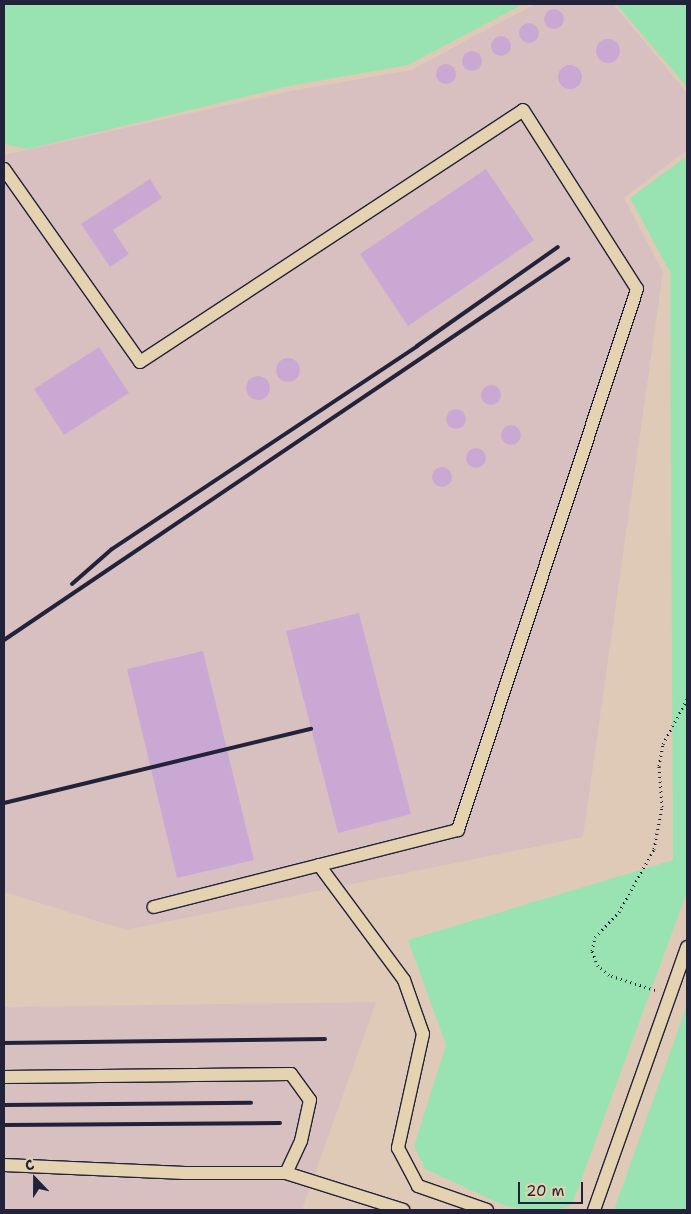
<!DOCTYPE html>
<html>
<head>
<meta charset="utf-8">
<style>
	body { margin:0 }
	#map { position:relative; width:691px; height:1214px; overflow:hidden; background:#dfcab7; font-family:"Shantell Sans",sans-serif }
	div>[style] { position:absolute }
	.built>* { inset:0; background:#d8c0c0 }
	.green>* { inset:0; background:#99e3b2 }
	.building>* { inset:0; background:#c9a9d4 }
	.round { border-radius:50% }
	.path>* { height:3px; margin-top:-1.5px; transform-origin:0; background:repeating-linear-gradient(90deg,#22223b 0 1px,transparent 0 5px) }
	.roads { filter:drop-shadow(1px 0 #22223b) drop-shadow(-1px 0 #22223b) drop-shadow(0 1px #22223b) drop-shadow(0 -1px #22223b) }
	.lane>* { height:12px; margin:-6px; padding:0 6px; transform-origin:6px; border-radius:6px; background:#e4d2b0 }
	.rail>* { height:4px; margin:-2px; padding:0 2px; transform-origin:2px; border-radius:2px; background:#22223b }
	span { translate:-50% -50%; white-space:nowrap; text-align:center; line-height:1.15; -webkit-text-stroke:4.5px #e4d2b0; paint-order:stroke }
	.frame { position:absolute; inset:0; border:5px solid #22223b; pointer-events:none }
	.north { position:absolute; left:10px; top:1154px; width:50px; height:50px; -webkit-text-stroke:4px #e4d2b0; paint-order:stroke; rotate:338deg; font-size:14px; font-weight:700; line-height:20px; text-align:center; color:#22223b }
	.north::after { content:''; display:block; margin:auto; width:18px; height:22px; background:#22223b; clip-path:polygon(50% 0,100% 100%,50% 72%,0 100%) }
	.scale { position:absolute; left:518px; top:1182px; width:65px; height:22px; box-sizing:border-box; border:2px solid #22223b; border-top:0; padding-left:6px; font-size:15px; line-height:18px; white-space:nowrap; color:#22223b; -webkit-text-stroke:4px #e4d2b0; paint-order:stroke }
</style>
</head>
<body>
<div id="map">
	<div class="built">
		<i style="clip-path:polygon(535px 4px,613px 4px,687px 93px,687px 150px,624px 198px,663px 272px,583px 837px,126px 930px,4px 892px,4px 155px,291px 91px,411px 70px)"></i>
		<i style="clip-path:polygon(376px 1002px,302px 1210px,4px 1210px,4px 1007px)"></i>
	</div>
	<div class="green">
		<i style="clip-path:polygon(4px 4px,523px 4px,408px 65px,289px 86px,28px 149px,4px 144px)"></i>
		<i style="clip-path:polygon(616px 4px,687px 4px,687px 87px)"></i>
		<i style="clip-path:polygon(687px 156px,687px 892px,572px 1205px,557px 1210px,526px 1210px,503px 1205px,425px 1169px,414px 1146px,446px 1045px,408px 940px,673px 860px,670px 272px,630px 198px)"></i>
		<i style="clip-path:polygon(687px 1005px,687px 1210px,614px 1210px)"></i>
	</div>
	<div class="building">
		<i class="round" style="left:544px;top:9px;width:20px;height:20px"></i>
		<i class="round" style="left:519px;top:23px;width:20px;height:20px"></i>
		<i class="round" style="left:491px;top:36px;width:20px;height:20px"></i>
		<i class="round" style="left:596px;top:39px;width:24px;height:24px"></i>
		<i class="round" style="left:462px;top:51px;width:20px;height:20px"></i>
		<i class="round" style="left:436px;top:64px;width:20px;height:20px"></i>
		<i class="round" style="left:558px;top:65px;width:24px;height:24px"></i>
		<i style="clip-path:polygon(486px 169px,534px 240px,408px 326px,360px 254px)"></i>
		<i style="clip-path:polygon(150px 179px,162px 198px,113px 230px,129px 254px,110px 267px,81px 224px)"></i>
		<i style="clip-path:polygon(99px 347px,129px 393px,64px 435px,34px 389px)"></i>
		<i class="round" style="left:276px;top:358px;width:24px;height:24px"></i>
		<i class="round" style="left:246px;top:376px;width:24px;height:24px"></i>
		<i class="round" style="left:481px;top:385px;width:20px;height:20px"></i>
		<i class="round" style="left:446px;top:409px;width:20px;height:20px"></i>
		<i class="round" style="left:501px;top:425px;width:20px;height:20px"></i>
		<i class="round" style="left:466px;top:448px;width:20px;height:20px"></i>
		<i class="round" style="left:432px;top:467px;width:20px;height:20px"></i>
		<i style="clip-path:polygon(359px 613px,411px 814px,338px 833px,286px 631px)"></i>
		<i style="clip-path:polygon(203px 651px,254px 860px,177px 878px,127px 669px)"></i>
	</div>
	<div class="path">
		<i style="left:655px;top:990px;width:48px;rotate:-161.9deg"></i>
		<i style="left:609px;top:975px;width:14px;rotate:-141deg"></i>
		<i style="left:598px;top:966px;width:16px;rotate:-112deg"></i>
		<i style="left:592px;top:951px;width:14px;rotate:-78deg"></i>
		<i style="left:595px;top:937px;width:35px;rotate:-46deg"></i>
		<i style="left:619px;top:912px;width:72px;rotate:-60.9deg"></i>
		<i style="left:654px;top:849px;width:43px;rotate:-79.2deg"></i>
		<i style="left:662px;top:807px;width:41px;rotate:-94.2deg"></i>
		<i style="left:659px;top:766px;width:22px;rotate:-80deg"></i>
		<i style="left:663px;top:744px;width:51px;rotate:-61.9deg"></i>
	</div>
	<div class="roads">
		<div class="lane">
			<i style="left:4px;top:169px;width:236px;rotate:54.8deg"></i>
			<i style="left:140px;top:362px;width:458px;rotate:-33.3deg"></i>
			<i style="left:523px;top:110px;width:212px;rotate:57.5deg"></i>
			<i style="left:637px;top:289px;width:570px;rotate:108.31deg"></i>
			<i style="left:458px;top:830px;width:314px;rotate:165.8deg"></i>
			<i style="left:319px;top:865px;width:143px;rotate:53.5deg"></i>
			<i style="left:404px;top:980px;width:57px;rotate:70.6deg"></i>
			<i style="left:423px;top:1034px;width:117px;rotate:102.4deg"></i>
			<i style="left:398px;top:1148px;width:43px;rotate:62.2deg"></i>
			<i style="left:418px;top:1186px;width:73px;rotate:19.2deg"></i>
			<i style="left:4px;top:1077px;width:287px;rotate:-0.6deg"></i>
			<i style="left:291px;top:1074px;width:32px;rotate:54deg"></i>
			<i style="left:310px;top:1100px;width:42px;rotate:102.4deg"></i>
			<i style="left:301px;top:1141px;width:35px;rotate:115deg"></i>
			<i style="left:4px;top:1165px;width:181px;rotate:2.5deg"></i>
			<i style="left:185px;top:1173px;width:101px"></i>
			<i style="left:286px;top:1173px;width:123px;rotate:17.5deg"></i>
			<i style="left:594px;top:1210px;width:279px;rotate:-70.5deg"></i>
		</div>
	</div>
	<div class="rail">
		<i style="left:72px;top:584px;width:53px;rotate:-41.2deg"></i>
		<i style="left:112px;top:549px;width:366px;rotate:-33.6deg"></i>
		<i style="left:417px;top:346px;width:172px;rotate:-35.1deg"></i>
		<i style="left:4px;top:640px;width:681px;rotate:-34.04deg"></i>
		<i style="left:4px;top:803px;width:316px;rotate:-13.6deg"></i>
		<i style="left:4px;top:1043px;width:321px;rotate:-0.7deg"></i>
		<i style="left:4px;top:1105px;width:247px;rotate:-0.5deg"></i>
		<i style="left:4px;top:1125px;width:276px;rotate:-0.4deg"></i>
	</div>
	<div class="frame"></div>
	<div class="north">С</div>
	<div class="scale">20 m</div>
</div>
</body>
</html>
